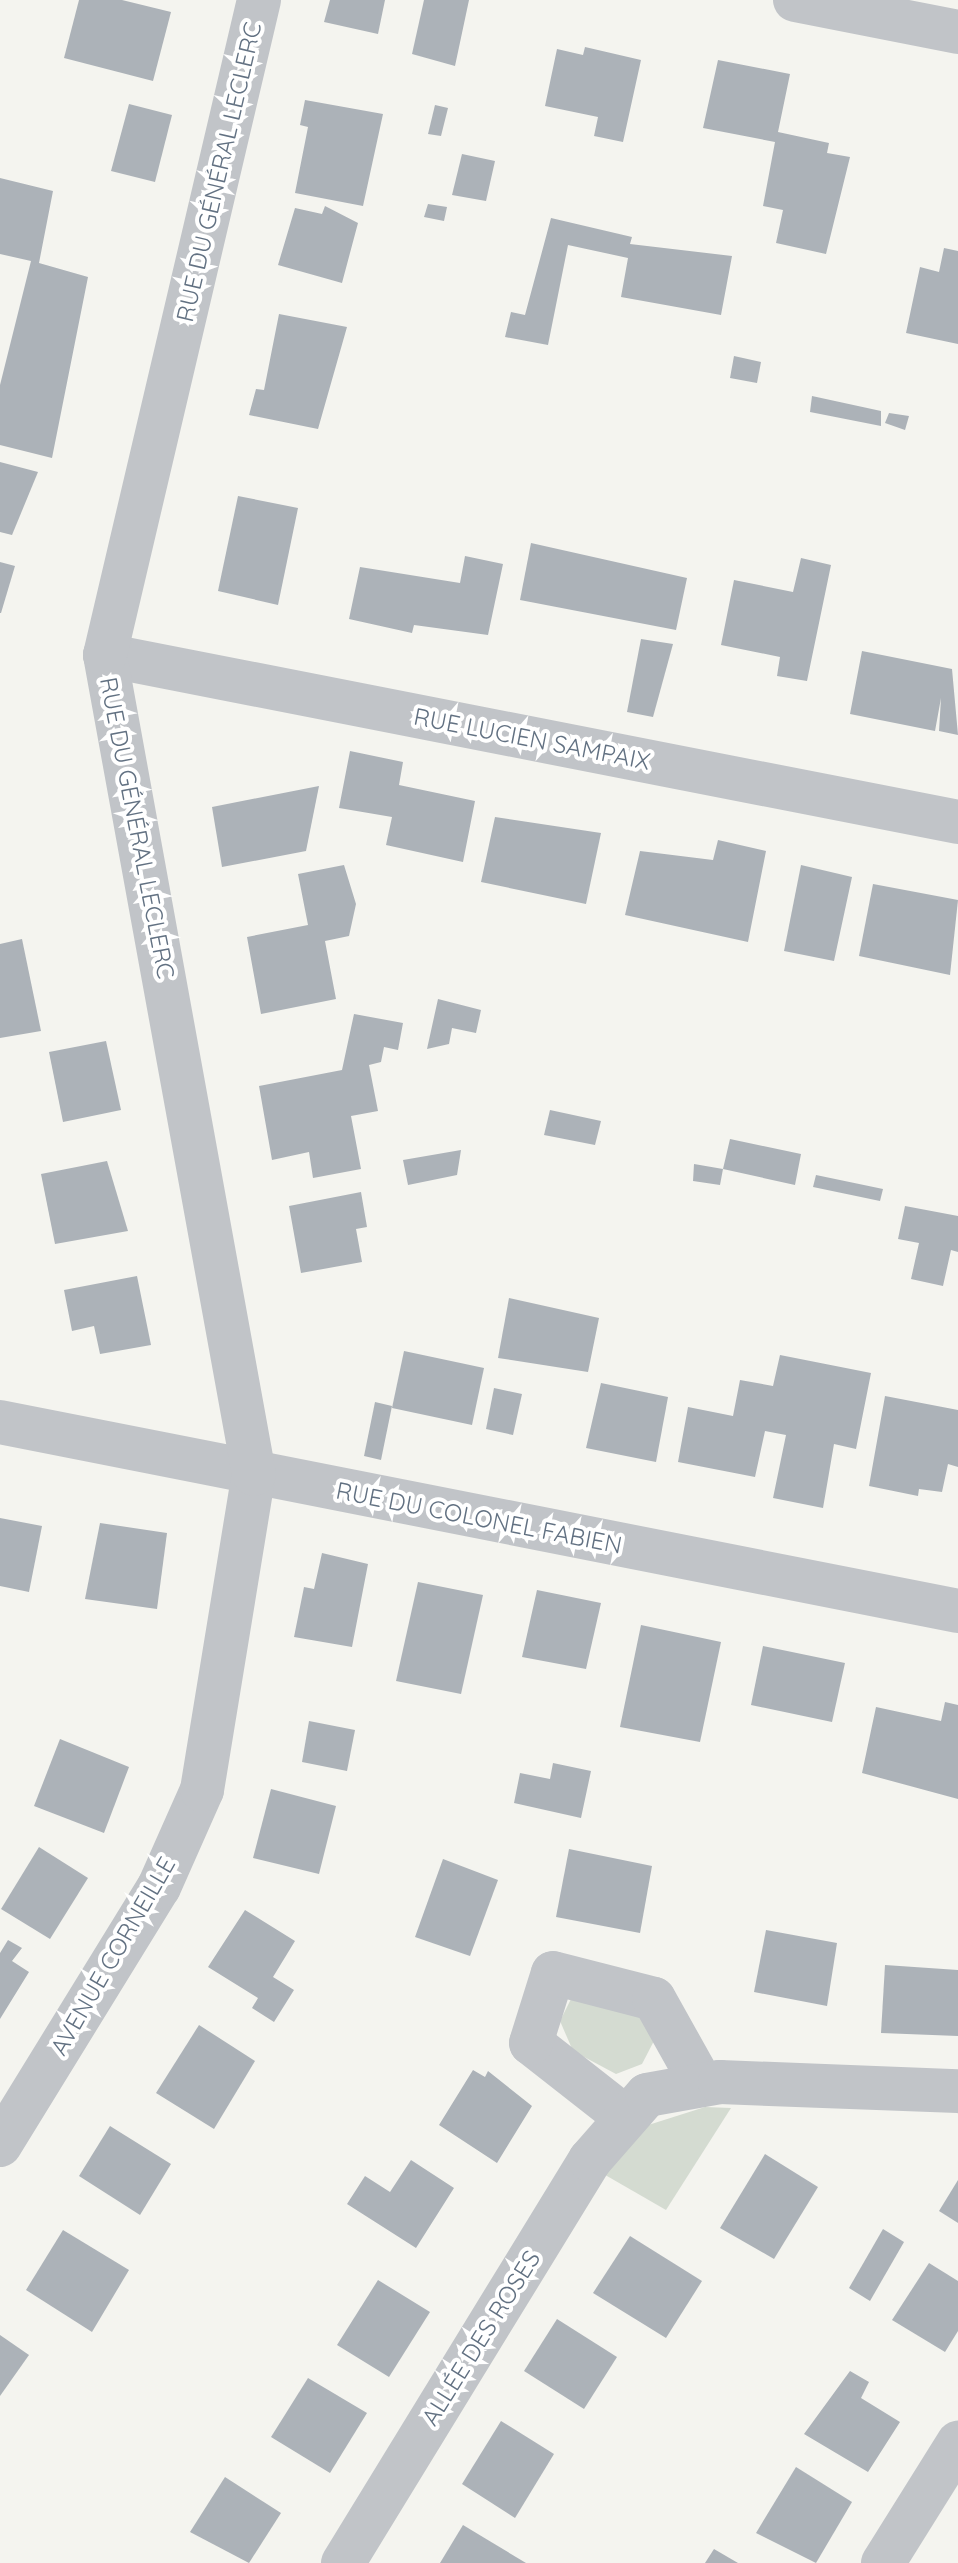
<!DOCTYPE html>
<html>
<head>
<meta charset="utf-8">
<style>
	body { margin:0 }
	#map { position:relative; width:958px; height:2563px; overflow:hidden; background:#f4f4ef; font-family:Quicksand,sans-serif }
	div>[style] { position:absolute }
	.green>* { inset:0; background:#d4dbd1 }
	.building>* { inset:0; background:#acb2b8 }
	.minor>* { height:44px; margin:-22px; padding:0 22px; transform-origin:22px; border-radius:22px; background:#c1c4c8 }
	span { translate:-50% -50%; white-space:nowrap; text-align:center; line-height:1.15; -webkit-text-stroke:8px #fff; paint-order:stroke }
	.street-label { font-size:24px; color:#627182 }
</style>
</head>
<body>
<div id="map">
	<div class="green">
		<i style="clip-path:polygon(571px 1999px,629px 2000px,656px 2037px,642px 2064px,616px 2074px,573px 2051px,560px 2021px)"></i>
		<i style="clip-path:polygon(705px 2107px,731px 2108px,666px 2210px,600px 2172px,642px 2127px)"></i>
	</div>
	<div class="building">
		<i style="clip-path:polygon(79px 0,122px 0,171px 12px,153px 81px,64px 58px)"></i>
		<i style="clip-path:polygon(330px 0,385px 0,378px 34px,324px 22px)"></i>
		<i style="clip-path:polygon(424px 0,469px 0,455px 66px,412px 54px)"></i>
		<i style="clip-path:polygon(585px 47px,641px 60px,623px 142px,594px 136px,598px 117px,545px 106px,557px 49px,583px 55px)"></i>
		<i style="clip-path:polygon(718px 60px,790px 74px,778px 132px,829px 143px,827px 153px,850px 157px,826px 254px,776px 243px,783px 210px,763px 206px,775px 142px,703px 128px)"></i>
		<i style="clip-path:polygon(305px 100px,383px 114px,363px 206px,295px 193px,308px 127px,300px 125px)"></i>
		<i style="clip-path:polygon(129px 104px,172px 115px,155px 182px,111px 171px)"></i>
		<i style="clip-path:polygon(435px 105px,448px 108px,441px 136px,428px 134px)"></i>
		<i style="clip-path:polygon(462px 154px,495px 161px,486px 201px,452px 195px)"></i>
		<i style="clip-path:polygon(0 178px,53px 191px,39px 263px,88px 277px,52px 458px,0 445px,0 385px,31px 261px,0 254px)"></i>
		<i style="clip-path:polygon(428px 204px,447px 207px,444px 221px,424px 217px)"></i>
		<i style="clip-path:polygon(325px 206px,358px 223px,342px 283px,278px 265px,295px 208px,322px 214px)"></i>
		<i style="clip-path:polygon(551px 218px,632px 237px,630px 244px,732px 256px,721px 315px,621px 297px,628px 258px,568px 245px,548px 345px,505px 337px,511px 312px,525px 315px)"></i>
		<i style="clip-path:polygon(944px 248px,958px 251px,958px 344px,906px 333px,920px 267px,939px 272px)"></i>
		<i style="clip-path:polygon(279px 314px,347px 327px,318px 429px,249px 415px,256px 389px,264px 390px)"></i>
		<i style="clip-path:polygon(734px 356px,761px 362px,757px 383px,730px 378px)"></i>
		<i style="clip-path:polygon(812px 396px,881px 411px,881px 426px,810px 412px)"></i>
		<i style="clip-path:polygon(889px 413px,909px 416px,905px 430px,885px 423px)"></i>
		<i style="clip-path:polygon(0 462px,38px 472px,12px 535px,0 532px)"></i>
		<i style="clip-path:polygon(238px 496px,298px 508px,278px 605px,218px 591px)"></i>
		<i style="clip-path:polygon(531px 543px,687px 578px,676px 630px,520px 600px)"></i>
		<i style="clip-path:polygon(465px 556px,503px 564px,488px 635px,414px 625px,412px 633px,349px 619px,360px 567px,460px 583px)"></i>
		<i style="clip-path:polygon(801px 558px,831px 565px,807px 681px,777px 676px,780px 657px,721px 645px,734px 580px,793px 592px)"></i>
		<i style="clip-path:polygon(0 562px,15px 566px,1px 613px,0 613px)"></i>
		<i style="clip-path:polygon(641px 639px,673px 644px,653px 717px,627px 712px)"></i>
		<i style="clip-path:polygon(862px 651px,952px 669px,958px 735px,939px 731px,941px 698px,935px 731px,850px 714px)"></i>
		<i style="clip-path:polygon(350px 751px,403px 762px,399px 785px,475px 801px,463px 862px,386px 845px,392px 817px,339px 808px)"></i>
		<i style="clip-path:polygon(319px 786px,306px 851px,222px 867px,212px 807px)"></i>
		<i style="clip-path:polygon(495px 817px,601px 833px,586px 904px,481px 882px)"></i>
		<i style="clip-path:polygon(718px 840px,766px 851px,748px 942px,625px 915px,640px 851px,713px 860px)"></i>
		<i style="clip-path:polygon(344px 865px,356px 904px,349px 936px,325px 941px,336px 999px,261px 1014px,247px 937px,308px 925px,298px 874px)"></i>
		<i style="clip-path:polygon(801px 865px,852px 877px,834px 961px,784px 951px)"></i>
		<i style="clip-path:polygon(873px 884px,958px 900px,950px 975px,859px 956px)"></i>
		<i style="clip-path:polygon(22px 939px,41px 1031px,0 1038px,0 944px)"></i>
		<i style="clip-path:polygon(438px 999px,481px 1010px,476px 1033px,452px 1028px,449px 1044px,427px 1049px)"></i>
		<i style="clip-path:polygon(354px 1014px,403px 1023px,398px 1050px,384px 1047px,381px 1062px,369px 1065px,378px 1111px,351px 1116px,361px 1169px,313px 1178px,309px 1152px,272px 1160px,259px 1086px,342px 1070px)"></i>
		<i style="clip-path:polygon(106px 1041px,121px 1110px,63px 1122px,49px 1052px)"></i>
		<i style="clip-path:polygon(550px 1110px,601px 1121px,595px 1145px,544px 1135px)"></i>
		<i style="clip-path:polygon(730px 1139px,801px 1154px,795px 1185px,723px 1169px,720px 1185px,693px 1181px,694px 1164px,723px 1169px)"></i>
		<i style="clip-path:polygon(461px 1150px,457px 1175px,408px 1185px,403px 1160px)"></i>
		<i style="clip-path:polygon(107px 1161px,128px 1231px,55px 1244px,41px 1174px)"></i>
		<i style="clip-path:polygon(816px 1175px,883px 1189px,880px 1201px,813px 1187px)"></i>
		<i style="clip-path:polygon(361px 1192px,367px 1227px,356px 1229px,362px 1262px,301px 1273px,289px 1206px)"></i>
		<i style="clip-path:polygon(905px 1206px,958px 1216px,958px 1252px,951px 1250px,943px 1286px,911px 1279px,919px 1243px,898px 1239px)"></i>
		<i style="clip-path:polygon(137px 1276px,151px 1345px,100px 1354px,94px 1326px,72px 1331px,64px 1290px)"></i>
		<i style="clip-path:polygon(509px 1298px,599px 1318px,588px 1372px,498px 1358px)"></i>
		<i style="clip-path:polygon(404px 1351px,484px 1368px,472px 1425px,392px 1408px)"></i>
		<i style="clip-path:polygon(780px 1355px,871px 1373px,856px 1449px,834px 1444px,823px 1508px,773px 1498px,786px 1435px,765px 1431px,755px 1477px,678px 1462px,688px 1407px,733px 1416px,740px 1380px,773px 1386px)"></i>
		<i style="clip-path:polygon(601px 1383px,668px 1397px,656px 1462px,586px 1448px)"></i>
		<i style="clip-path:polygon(494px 1388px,522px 1394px,513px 1435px,486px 1429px)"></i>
		<i style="clip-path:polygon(885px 1396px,958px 1410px,958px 1467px,948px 1464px,942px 1492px,919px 1489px,918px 1496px,869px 1486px)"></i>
		<i style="clip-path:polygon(375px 1402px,392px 1406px,381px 1460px,364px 1456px)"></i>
		<i style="clip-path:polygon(0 1518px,42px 1526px,29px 1592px,0 1586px)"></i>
		<i style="clip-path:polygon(100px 1523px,167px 1533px,157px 1609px,85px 1599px)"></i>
		<i style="clip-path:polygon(322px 1553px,368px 1564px,352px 1647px,294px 1637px,304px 1587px,314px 1589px)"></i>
		<i style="clip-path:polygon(418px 1582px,483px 1595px,461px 1694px,396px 1681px)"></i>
		<i style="clip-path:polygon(537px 1590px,601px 1603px,586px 1669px,522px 1657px)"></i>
		<i style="clip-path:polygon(641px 1625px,721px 1642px,700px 1742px,620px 1727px)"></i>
		<i style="clip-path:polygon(763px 1646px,845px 1663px,832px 1722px,751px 1705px)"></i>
		<i style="clip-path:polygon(945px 1702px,958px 1705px,958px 1799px,862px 1773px,876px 1707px,941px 1721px)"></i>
		<i style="clip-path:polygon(309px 1721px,355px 1730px,347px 1771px,302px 1762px)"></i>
		<i style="clip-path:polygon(60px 1739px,129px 1767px,104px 1833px,34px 1806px)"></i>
		<i style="clip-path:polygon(553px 1763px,591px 1771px,581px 1818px,514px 1803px,520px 1773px,550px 1779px)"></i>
		<i style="clip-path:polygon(271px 1789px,336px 1806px,319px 1874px,253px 1858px)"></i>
		<i style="clip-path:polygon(39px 1847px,88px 1878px,50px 1939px,1px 1909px)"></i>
		<i style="clip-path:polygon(569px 1849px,652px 1866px,640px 1933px,556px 1917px)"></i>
		<i style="clip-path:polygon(443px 1859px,498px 1880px,470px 1956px,415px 1937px)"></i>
		<i style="clip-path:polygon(245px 1910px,295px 1941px,273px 1977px,294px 1990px,274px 2022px,252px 2008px,258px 1998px,208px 1967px)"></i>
		<i style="clip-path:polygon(766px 1930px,837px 1943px,827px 2006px,754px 1992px)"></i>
		<i style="clip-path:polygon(8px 1940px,22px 1948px,12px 1961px,29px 1972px,0 2019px,0 1953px)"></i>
		<i style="clip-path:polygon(885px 1965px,958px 1970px,958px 2036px,881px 2033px)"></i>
		<i style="clip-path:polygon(199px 2025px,255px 2061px,214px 2129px,156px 2093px)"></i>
		<i style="clip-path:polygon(473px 2070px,485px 2077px,488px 2071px,532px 2106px,497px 2163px,439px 2125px)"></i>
		<i style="clip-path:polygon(110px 2126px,171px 2164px,140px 2215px,79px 2176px)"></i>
		<i style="clip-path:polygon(765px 2154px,818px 2187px,774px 2259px,720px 2228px)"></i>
		<i style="clip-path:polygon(411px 2160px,454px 2188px,416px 2248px,347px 2204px,365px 2176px,390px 2192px)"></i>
		<i style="clip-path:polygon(958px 2180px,958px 2223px,939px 2211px)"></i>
		<i style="clip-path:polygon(883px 2229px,904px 2242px,870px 2301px,849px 2288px)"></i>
		<i style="clip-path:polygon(63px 2230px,129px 2270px,92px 2332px,26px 2290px)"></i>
		<i style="clip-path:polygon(630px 2236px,702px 2281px,666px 2338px,593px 2293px)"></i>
		<i style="clip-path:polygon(929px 2263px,958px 2281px,958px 2331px,945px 2352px,892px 2320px)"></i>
		<i style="clip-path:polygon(378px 2280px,430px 2312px,389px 2377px,337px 2345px)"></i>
		<i style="clip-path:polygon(557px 2319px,617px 2357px,584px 2409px,524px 2371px)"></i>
		<i style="clip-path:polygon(0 2335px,29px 2355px,0 2396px)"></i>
		<i style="clip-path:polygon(850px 2371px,869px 2382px,861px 2398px,900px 2422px,868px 2472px,804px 2434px)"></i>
		<i style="clip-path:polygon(308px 2378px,367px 2413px,330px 2473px,271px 2437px)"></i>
		<i style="clip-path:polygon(501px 2421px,554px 2454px,515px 2518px,462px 2484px)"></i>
		<i style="clip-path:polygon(796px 2467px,852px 2502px,816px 2563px,756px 2533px)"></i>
		<i style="clip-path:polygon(225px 2477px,281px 2513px,249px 2563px,190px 2532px)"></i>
		<i style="clip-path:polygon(463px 2525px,526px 2563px,440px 2563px)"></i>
		<i style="clip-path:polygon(714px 2549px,738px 2563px,705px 2563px)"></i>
	</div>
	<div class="minor">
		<i style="left:795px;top:0;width:166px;rotate:11.1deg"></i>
		<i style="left:105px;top:655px;width:869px;rotate:11.08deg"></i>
		<i style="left:0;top:1422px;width:976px;rotate:11.16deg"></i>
		<i style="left:624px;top:2116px;width:118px;rotate:-141.9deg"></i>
		<i style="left:531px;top:2043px;width:73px;rotate:-72.6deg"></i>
		<i style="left:553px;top:1973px;width:104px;rotate:14.4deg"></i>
		<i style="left:654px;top:1999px;width:98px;rotate:60.8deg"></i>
		<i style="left:0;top:2145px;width:303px;rotate:-58.4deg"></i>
		<i style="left:159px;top:1887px;width:106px;rotate:-66.1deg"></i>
		<i style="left:202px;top:1790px;width:320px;rotate:-80.7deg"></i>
		<i style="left:254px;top:1474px;width:832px;rotate:-100.31deg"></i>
		<i style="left:105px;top:655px;width:673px;rotate:-76.77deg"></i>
		<i style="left:343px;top:2563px;width:473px;rotate:-58.5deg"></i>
		<i style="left:590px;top:2160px;width:86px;rotate:-48.8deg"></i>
		<i style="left:647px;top:2095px;width:74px;rotate:-10.1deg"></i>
		<i style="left:720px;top:2082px;width:238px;rotate:2.2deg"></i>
		<i style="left:883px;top:2563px;width:142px;rotate:-58deg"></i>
	</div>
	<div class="street-label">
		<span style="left:219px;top:172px;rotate:-77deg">RUE DU GÉNÉRAL LECLERC</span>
		<span style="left:532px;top:739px;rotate:11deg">RUE LUCIEN SAMPAIX</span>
		<span style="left:137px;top:828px;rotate:79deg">RUE DU GÉNÉRAL LECLERC</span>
		<span style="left:479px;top:1518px;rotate:11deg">RUE DU COLONEL FABIEN</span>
		<span style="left:113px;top:1956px;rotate:-60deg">AVENUE CORNEILLE</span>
		<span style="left:481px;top:2338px;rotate:-58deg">ALLÉE DES ROSES</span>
	</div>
</div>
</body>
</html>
